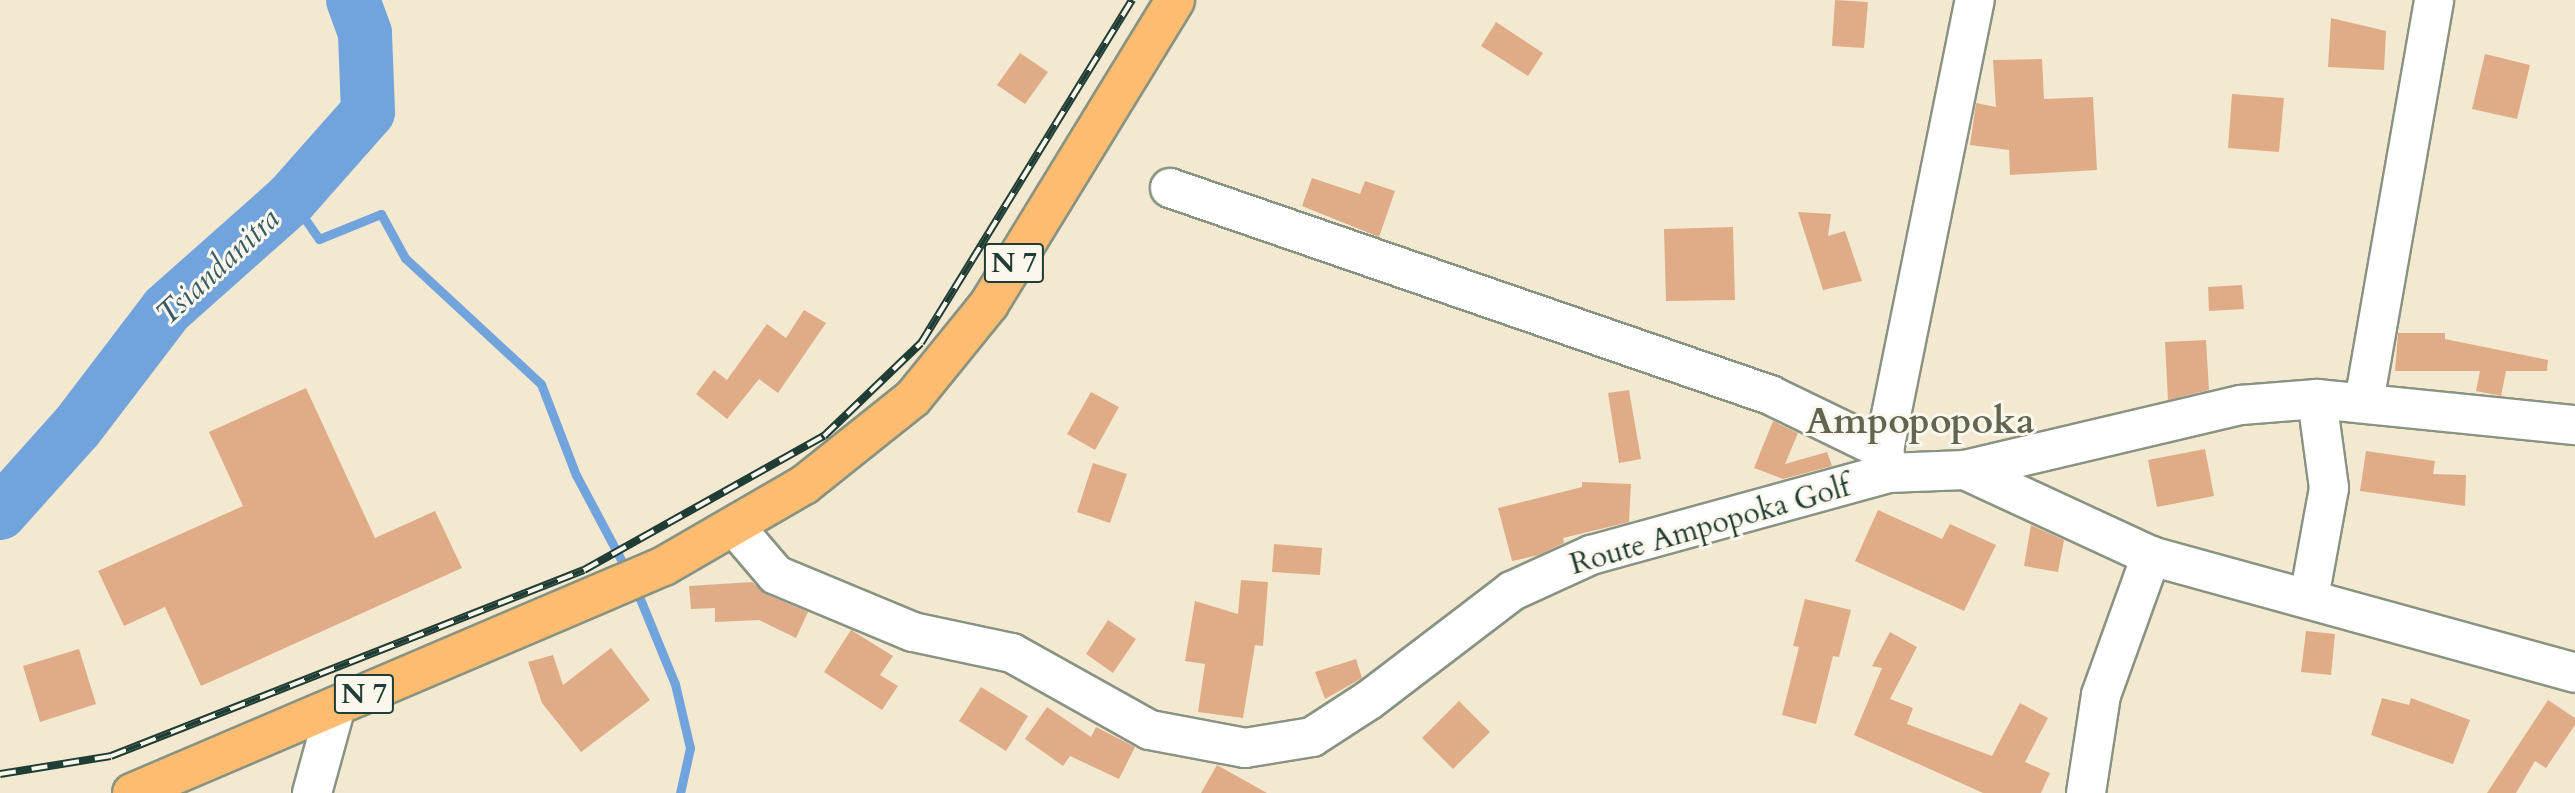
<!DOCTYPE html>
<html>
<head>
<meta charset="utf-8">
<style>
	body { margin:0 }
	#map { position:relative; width:2575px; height:793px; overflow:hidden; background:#f3e9d0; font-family:Cardo,serif }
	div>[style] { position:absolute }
	.stream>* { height:9px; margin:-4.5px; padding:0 4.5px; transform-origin:4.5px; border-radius:4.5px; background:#71a3dd }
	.river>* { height:54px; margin:-27px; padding:0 27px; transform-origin:27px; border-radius:27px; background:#71a3dd }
	.building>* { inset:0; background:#e0ac88 }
	.roads { filter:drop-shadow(2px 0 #899382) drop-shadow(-2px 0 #899382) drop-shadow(0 2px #899382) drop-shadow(0 -2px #899382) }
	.minor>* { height:38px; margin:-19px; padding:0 19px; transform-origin:19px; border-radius:19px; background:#fff }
	.major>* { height:38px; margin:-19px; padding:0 19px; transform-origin:19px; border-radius:19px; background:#fdbc6f }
	.rail>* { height:8px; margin-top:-4px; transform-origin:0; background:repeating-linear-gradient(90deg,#fbf7ec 0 16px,#1f3d34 0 32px); box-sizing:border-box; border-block:2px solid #1f3d34 }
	span { translate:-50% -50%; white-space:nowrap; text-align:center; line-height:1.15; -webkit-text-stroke:6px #fbf7ec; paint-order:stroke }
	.shield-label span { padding:2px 5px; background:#fbf7ec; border:2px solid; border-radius:5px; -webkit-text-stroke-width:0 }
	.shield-label { font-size:28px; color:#1f3d34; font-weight:700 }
	.street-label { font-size:30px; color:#1f3d34 }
	.water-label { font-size:32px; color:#385c67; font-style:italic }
	.district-label { font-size:37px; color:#636451; font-weight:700 }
</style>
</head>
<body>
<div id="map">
	<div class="stream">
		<i style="left:291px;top:199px;width:49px;rotate:55deg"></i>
		<i style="left:319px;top:239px;width:67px;rotate:-22deg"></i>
		<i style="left:381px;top:214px;width:50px;rotate:61.4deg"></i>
		<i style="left:405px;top:258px;width:185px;rotate:42.8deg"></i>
		<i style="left:541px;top:384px;width:97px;rotate:69deg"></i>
		<i style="left:576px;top:475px;width:111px;rotate:62deg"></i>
		<i style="left:636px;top:589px;width:103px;rotate:67.7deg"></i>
		<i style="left:675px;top:684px;width:66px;rotate:76.8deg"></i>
		<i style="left:690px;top:748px;width:46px;rotate:102.5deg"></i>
	</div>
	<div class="river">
		<i style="left:0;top:513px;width:115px;rotate:-48.2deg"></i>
		<i style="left:77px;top:427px;width:148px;rotate:-52.7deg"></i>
		<i style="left:167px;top:309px;width:166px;rotate:-41.6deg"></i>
		<i style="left:291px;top:199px;width:116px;rotate:-48.5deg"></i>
		<i style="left:368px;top:112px;width:79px;rotate:-92.2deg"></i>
		<i style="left:365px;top:33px;width:35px;rotate:-110deg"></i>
	</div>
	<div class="building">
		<i style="clip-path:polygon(1835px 0,1868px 2px,1864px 48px,1832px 46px)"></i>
		<i style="clip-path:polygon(2331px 18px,2386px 31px,2384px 70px,2328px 67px)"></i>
		<i style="clip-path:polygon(1496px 22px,1543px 53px,1528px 76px,1481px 46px)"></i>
		<i style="clip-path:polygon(1020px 53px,1048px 72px,1025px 104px,997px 85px)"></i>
		<i style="clip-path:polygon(2485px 54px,2530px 65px,2517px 119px,2472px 109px)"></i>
		<i style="clip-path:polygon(2042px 59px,2044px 99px,2093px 97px,2097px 170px,2010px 175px,2009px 150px,1970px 145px,1976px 103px,1996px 107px,1993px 60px)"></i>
		<i style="clip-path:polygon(2232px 94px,2284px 98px,2279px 152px,2228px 148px)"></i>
		<i style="clip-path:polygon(1312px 178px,1360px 194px,1365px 181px,1395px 191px,1379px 237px,1302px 206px)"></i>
		<i style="clip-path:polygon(1798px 212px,1831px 214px,1828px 236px,1845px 231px,1862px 281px,1823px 290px)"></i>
		<i style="clip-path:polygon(1733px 227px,1735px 300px,1666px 301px,1664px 229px)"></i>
		<i style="clip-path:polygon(2242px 285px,2244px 309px,2209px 311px,2208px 287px)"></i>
		<i style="clip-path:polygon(804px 310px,826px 323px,778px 393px,759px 379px,727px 419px,696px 394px,714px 370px,727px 380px,767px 324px,786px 338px)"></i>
		<i style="clip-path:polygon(2398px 333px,2445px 333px,2445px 339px,2548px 360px,2547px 371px,2506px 371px,2501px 396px,2476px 391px,2480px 371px,2395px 371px)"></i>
		<i style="clip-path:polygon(2206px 340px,2209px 390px,2168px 400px,2165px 342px)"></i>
		<i style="clip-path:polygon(306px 388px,375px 538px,435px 511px,462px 568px,201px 686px,165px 607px,124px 626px,98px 571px,243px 506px,209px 432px)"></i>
		<i style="clip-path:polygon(1629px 390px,1641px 459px,1619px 463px,1608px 393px)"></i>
		<i style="clip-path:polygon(1091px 392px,1119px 407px,1095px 450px,1067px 434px)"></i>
		<i style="clip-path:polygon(1773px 421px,1798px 433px,1785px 464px,1827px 452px,1832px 466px,1783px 479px,1754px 468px)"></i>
		<i style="clip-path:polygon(2205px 449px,2214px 496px,2157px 507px,2148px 460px)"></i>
		<i style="clip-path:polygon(2366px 451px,2435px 461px,2433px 474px,2466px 475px,2465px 506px,2360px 491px)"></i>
		<i style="clip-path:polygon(1093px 463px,1127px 474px,1110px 523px,1077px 512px)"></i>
		<i style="clip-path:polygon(1582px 482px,1631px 484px,1629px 522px,1563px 538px,1564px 543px,1539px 555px,1512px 561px,1498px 508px,1582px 487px)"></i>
		<i style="clip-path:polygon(1878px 510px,1942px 539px,1950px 524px,1996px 545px,1964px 611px,1855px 561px)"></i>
		<i style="clip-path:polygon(2031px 525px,2064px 540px,2058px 572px,2024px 566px)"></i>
		<i style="clip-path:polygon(1274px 544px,1322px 548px,1320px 575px,1272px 572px)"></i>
		<i style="clip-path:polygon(1241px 580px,1268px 582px,1263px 646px,1255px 645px,1243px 718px,1198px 712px,1205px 664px,1185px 661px,1195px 601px,1238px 614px)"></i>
		<i style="clip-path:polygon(752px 582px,768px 595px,808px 612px,796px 638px,759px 620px,715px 622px,715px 608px,691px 609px,689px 586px)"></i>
		<i style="clip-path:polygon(1805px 599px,1851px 610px,1839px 657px,1833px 656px,1816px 724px,1782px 715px,1799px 647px,1793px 646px)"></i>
		<i style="clip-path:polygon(1108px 620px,1136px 639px,1113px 673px,1086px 654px)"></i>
		<i style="clip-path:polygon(851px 630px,893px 656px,880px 675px,898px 686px,882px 710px,824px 672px)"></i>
		<i style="clip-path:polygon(2306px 631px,2335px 634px,2331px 675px,2301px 672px)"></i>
		<i style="clip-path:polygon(1890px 632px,1917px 647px,1890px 699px,1913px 708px,1907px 724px,1992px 756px,2020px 703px,2048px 718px,2025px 762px,2050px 773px,2041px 793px,1983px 793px,1854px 735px,1882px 668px,1872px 666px)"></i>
		<i style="clip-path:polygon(611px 648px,650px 700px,581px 752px,542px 703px,528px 662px,553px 655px,563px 685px)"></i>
		<i style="clip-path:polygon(79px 649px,96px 704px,40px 722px,23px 666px)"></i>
		<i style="clip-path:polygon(1356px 659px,1362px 678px,1325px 699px,1315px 672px)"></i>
		<i style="clip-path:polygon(981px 687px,1028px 716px,1006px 751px,959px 721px)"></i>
		<i style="clip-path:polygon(2382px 698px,2409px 705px,2411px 698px,2470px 720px,2453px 764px,2371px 735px)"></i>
		<i style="clip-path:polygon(2548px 700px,2575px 718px,2575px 725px,2546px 768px,2535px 761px,2516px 793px,2487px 793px)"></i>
		<i style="clip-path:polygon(1459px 701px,1490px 732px,1453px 769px,1422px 738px)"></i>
		<i style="clip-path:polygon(1047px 707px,1091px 737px,1096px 727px,1135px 747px,1119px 779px,1070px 756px,1063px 766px,1025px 739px)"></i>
		<i style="clip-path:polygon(1217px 765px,1267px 793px,1201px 793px)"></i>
	</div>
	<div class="roads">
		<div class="minor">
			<i style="left:1170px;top:188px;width:635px;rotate:19.03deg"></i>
			<i style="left:1770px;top:395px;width:127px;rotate:25.8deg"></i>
			<i style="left:1884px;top:450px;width:23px;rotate:80deg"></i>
			<i style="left:2364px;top:402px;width:408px;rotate:-80.1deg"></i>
			<i style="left:1884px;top:450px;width:459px;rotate:-78.6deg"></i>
			<i style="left:1965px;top:470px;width:205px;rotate:24.8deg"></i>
			<i style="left:2151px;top:556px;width:440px;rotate:15.4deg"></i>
			<i style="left:735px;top:527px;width:63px;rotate:49.5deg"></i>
			<i style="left:776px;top:575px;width:148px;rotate:22.6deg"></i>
			<i style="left:913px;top:632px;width:101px;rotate:12deg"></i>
			<i style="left:1012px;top:653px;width:158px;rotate:29.2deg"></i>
			<i style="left:1150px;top:730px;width:97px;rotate:10.7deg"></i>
			<i style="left:1245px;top:748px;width:68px;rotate:-9.3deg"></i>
			<i style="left:1312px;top:737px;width:68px;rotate:-33deg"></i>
			<i style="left:1369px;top:700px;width:180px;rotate:-37.3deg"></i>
			<i style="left:1512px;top:591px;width:87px;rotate:-24.5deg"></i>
			<i style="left:1591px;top:555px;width:308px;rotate:-15.4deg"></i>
			<i style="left:1888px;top:473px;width:77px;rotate:-2.2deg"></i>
			<i style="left:1965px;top:470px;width:284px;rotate:-13.3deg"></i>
			<i style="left:2241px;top:405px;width:76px;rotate:-4.5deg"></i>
			<i style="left:2317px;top:399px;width:259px;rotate:5.8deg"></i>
			<i style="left:2309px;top:598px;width:112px;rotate:-79.7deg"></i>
			<i style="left:2329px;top:488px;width:90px;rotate:-97.7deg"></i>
			<i style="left:312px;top:793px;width:90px;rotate:-74.6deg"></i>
			<i style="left:2086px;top:793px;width:99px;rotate:-81.3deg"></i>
			<i style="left:2101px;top:695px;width:148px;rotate:-70.2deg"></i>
		</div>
		<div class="major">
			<i style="left:132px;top:793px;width:578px;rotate:-23.11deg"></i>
			<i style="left:664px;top:566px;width:162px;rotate:-30.1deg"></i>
			<i style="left:804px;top:485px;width:139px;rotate:-38.6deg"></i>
			<i style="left:913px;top:398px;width:121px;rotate:-51deg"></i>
			<i style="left:989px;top:304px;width:356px;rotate:-58.5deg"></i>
		</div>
	</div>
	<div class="rail">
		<i style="left:0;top:774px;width:112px;rotate:-9.2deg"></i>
		<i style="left:111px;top:756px;width:508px;rotate:-21.47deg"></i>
		<i style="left:584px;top:570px;width:275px;rotate:-29.2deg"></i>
		<i style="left:824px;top:436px;width:134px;rotate:-43.8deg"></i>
		<i style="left:921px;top:343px;width:403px;rotate:-58.4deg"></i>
	</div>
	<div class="shield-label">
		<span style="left:1014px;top:263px">N 7</span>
		<span style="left:364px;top:694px">N 7</span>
	</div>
	<div class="street-label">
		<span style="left:1710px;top:526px;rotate:-16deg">Route Ampopoka Golf</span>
	</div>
	<div class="water-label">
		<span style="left:218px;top:267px;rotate:-43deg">Tsiandanitra</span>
	</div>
	<div class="district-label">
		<span style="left:1920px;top:421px">Ampopopoka</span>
	</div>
</div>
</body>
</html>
